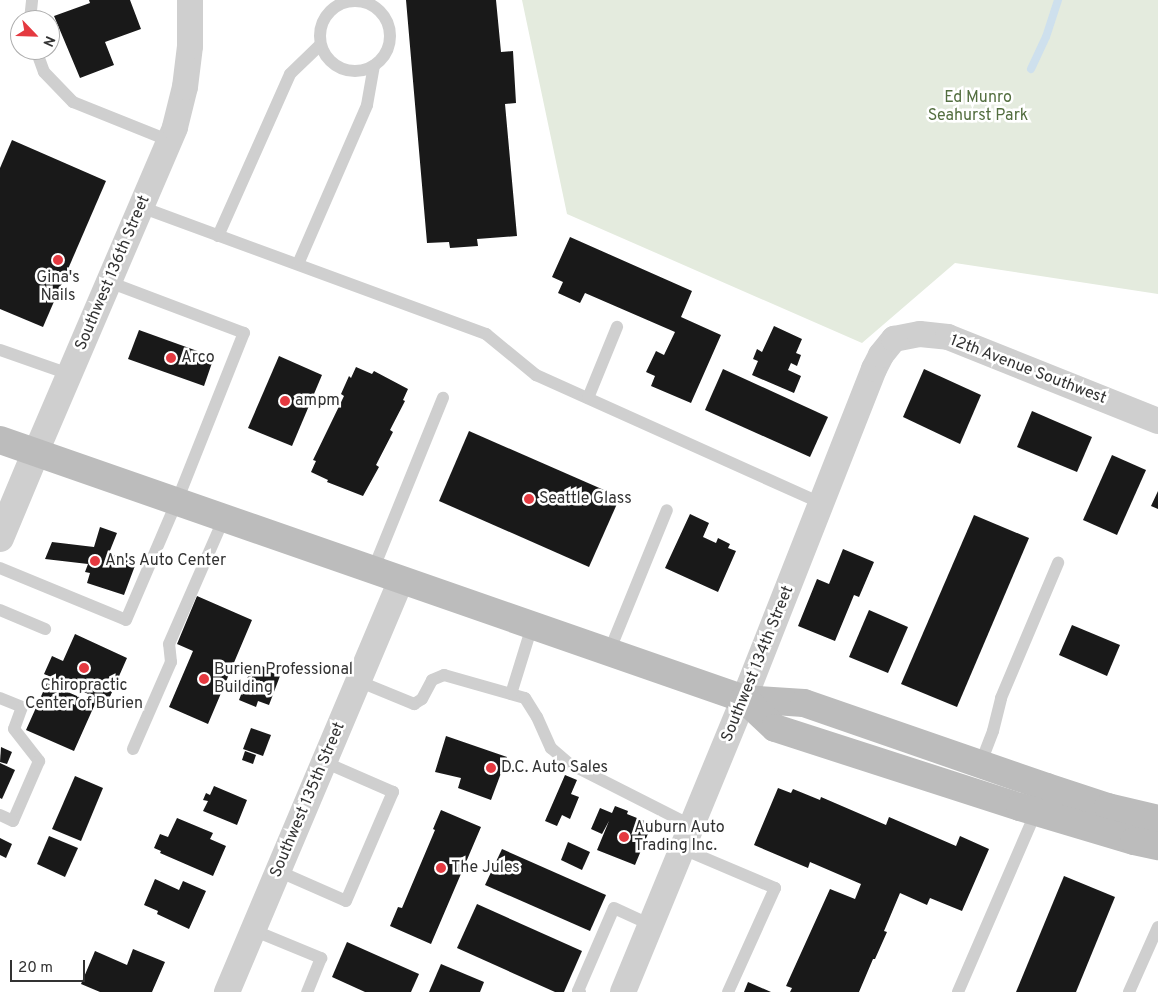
<!DOCTYPE html>
<html>
<head>
<meta charset="utf-8">
<style>
	body { margin:0 }
	#map { position:relative; width:1158px; height:992px; overflow:hidden; background:#fff; font-family:Overpass,sans-serif }
	div>[style] { position:absolute }
	.green>* { inset:0; background:#e4ebde }
	.stream>* { height:8px; margin:-4px; padding:0 4px; transform-origin:4px; border-radius:4px; background:#cee0ed }
	.building>* { inset:0; background:#191919 }
	.service>* { height:12px; margin:-6px; padding:0 6px; transform-origin:6px; border-radius:6px; background:#cfcfcf }
	.service>.ring { margin:-6px; padding:0; box-sizing:content-box; background:none; border:12px solid #cfcfcf; border-radius:50% }
	.minor>* { height:26px; margin:-13px; padding:0 13px; transform-origin:13px; border-radius:13px; background:#cfcfcf }
	.tertiary>* { height:28px; margin:-14px; padding:0 14px; transform-origin:14px; border-radius:14px; background:#cfcfcf }
	.secondary>* { height:28px; margin:-14px; padding:0 14px; transform-origin:14px; border-radius:14px; background:#bcbcbc }
	.dots>* { width:14px; height:14px; translate:-50% -50%; box-sizing:border-box; border:2px solid #fff; border-radius:50% }
	span { translate:-50% -50%; white-space:nowrap; text-align:center; line-height:1.15; -webkit-text-stroke:5px #fff; paint-order:stroke }
	.park-label { font-size:16px; color:#536e3f }
	.street-label { font-size:16px; color:#323232 }
	.poi-label { font-size:16px; color:#323232 }
	.left { translate:0 -50%; text-align:left }
	.north { position:absolute; left:10px; top:10px; width:50px; height:50px; box-sizing:border-box; background:#fff; border:1px solid #adadad; border-radius:50%; rotate:114deg; font-size:14px; font-weight:700; line-height:20px; text-align:center; color:#323232 }
	.north::after { content:''; display:block; margin:auto; width:18px; height:22px; background:#e43940; clip-path:polygon(50% 0,100% 100%,50% 72%,0 100%) }
	.scale { position:absolute; left:10px; top:960px; width:75px; height:22px; box-sizing:border-box; border:2px solid #323232; border-top:0; padding-left:6px; font-size:15px; line-height:18px; white-space:nowrap; color:#323232; -webkit-text-stroke:4px #fff; paint-order:stroke }
</style>
</head>
<body>
<div id="map">
	<div class="green">
		<i style="clip-path:polygon(522px 0,1158px 0,1158px 294px,955px 263px,862px 343px,567px 214px)"></i>
	</div>
	<div class="stream">
		<i style="left:1031px;top:69px;width:35px;rotate:-65deg"></i>
		<i style="left:1046px;top:37px;width:39px;rotate:-72deg"></i>
	</div>
	<div class="building">
		<i style="clip-path:polygon(89px 0,130px 0,141px 29px,105px 42px,114px 65px,80px 78px,54px 16px,90px 3px)"></i>
		<i style="clip-path:polygon(406px 0,496px 0,501px 52px,513px 51px,516px 103px,505px 104px,517px 236px,477px 239px,478px 246px,450px 248px,449px 242px,427px 243px)"></i>
		<i style="clip-path:polygon(12px 140px,106px 181px,43px 327px,0 309px,0 168px)"></i>
		<i style="clip-path:polygon(570px 237px,692px 291px,681px 317px,721px 335px,691px 403px,651px 386px,655px 376px,646px 372px,656px 351px,664px 355px,675px 332px,585px 293px,580px 303px,558px 293px,563px 282px,552px 277px)"></i>
		<i style="clip-path:polygon(774px 326px,802px 339px,796px 353px,801px 355px,797px 366px,791px 363px,788px 370px,801px 376px,794px 393px,752px 375px,758px 361px,753px 359px,757px 349px,762px 352px)"></i>
		<i style="clip-path:polygon(139px 330px,214px 357px,204px 386px,128px 359px)"></i>
		<i style="clip-path:polygon(279px 356px,322px 375px,292px 446px,248px 428px)"></i>
		<i style="clip-path:polygon(356px 367px,372px 374px,374px 371px,408px 389px,403px 400px,405px 401px,390px 430px,393px 432px,376px 465px,379px 467px,363px 496px,327px 482px,328px 480px,311px 472px,316px 461px,313px 460px,344px 396px,341px 394px,349px 376px,351px 378px)"></i>
		<i style="clip-path:polygon(723px 369px,828px 417px,810px 457px,705px 410px)"></i>
		<i style="clip-path:polygon(924px 369px,981px 395px,960px 444px,903px 417px)"></i>
		<i style="clip-path:polygon(1032px 411px,1092px 437px,1077px 472px,1017px 447px)"></i>
		<i style="clip-path:polygon(469px 431px,620px 497px,589px 567px,439px 501px)"></i>
		<i style="clip-path:polygon(1112px 455px,1146px 470px,1117px 535px,1083px 520px)"></i>
		<i style="clip-path:polygon(1158px 491px,1158px 509px,1151px 506px)"></i>
		<i style="clip-path:polygon(690px 514px,709px 523px,703px 537px,716px 543px,718px 538px,730px 544px,728px 548px,736px 551px,718px 592px,665px 568px)"></i>
		<i style="clip-path:polygon(974px 515px,1029px 538px,957px 707px,901px 684px)"></i>
		<i style="clip-path:polygon(100px 527px,117px 533px,109px 553px,136px 563px,124px 595px,87px 583px,90px 573px,85px 572px,88px 564px,45px 559px,52px 542px,94px 547px)"></i>
		<i style="clip-path:polygon(843px 549px,874px 562px,859px 597px,854px 595px,835px 641px,798px 626px,817px 579px,829px 584px)"></i>
		<i style="clip-path:polygon(197px 596px,252px 620px,208px 724px,169px 707px,193px 651px,177px 644px)"></i>
		<i style="clip-path:polygon(869px 610px,908px 627px,888px 673px,849px 657px)"></i>
		<i style="clip-path:polygon(1072px 625px,1120px 645px,1107px 676px,1059px 655px)"></i>
		<i style="clip-path:polygon(75px 634px,127px 658px,105px 708px,95px 704px,74px 751px,26px 730px,47px 683px,93px 703px,95px 697px,44px 674px,52px 656px,63px 661px)"></i>
		<i style="clip-path:polygon(252px 666px,261px 669px,262px 666px,269px 669px,268px 671px,280px 676px,269px 705px,258px 701px,256px 707px,239px 700px)"></i>
		<i style="clip-path:polygon(251px 728px,271px 735px,263px 756px,243px 749px)"></i>
		<i style="clip-path:polygon(446px 736px,507px 757px,491px 800px,458px 788px,461px 778px,435px 772px)"></i>
		<i style="clip-path:polygon(1px 747px,12px 752px,7px 764px,0 762px)"></i>
		<i style="clip-path:polygon(245px 751px,256px 755px,253px 764px,242px 760px)"></i>
		<i style="clip-path:polygon(0 763px,15px 770px,2px 799px,0 798px)"></i>
		<i style="clip-path:polygon(565px 775px,577px 780px,571px 794px,579px 797px,570px 819px,562px 815px,557px 826px,545px 821px)"></i>
		<i style="clip-path:polygon(75px 776px,103px 788px,81px 841px,52px 829px)"></i>
		<i style="clip-path:polygon(214px 786px,247px 800px,237px 825px,203px 811px,208px 801px,203px 800px,206px 793px,210px 795px)"></i>
		<i style="clip-path:polygon(778px 788px,791px 793px,793px 789px,820px 800px,821px 797px,886px 825px,889px 817px,956px 846px,960px 836px,989px 849px,962px 911px,930px 898px,927px 905px,900px 893px,884px 931px,887px 932px,875px 959px,873px 959px,859px 992px,790px 992px,792px 988px,786px 986px,830px 889px,855px 899px,861px 884px,810px 862px,808px 868px,754px 845px)"></i>
		<i style="clip-path:polygon(615px 806px,628px 811px,627px 814px,652px 824px,635px 865px,597px 850px,609px 821px,602px 834px,591px 829px,600px 808px,612px 813px)"></i>
		<i style="clip-path:polygon(441px 810px,481px 827px,431px 944px,390px 926px,398px 907px,402px 908px,435px 830px,433px 829px)"></i>
		<i style="clip-path:polygon(177px 818px,213px 833px,210px 839px,226px 846px,213px 876px,160px 853px,161px 851px,154px 848px,160px 834px,168px 837px)"></i>
		<i style="clip-path:polygon(49px 836px,78px 848px,65px 877px,37px 864px)"></i>
		<i style="clip-path:polygon(0 838px,12px 844px,6px 858px,0 855px)"></i>
		<i style="clip-path:polygon(568px 842px,590px 852px,582px 870px,561px 860px)"></i>
		<i style="clip-path:polygon(502px 849px,606px 895px,590px 931px,485px 885px)"></i>
		<i style="clip-path:polygon(1064px 876px,1115px 897px,1076px 992px,1016px 992px)"></i>
		<i style="clip-path:polygon(155px 879px,179px 890px,183px 881px,206px 891px,189px 929px,157px 914px,158px 911px,144px 905px)"></i>
		<i style="clip-path:polygon(477px 904px,582px 951px,564px 992px,555px 992px,457px 948px)"></i>
		<i style="clip-path:polygon(347px 942px,419px 974px,411px 992px,365px 992px,332px 977px)"></i>
		<i style="clip-path:polygon(133px 949px,165px 962px,152px 992px,100px 992px,81px 984px,95px 951px,127px 965px)"></i>
		<i style="clip-path:polygon(441px 964px,484px 982px,480px 992px,429px 992px)"></i>
		<i style="clip-path:polygon(748px 982px,771px 992px,744px 992px)"></i>
	</div>
	<div class="service">
		<i class="ring" style="left:320px;top:1px;width:58px;height:58px"></i>
		<i style="left:30px;top:20px;width:20px;rotate:-84deg"></i>
		<i style="left:36px;top:50px;width:23px;rotate:70deg"></i>
		<i style="left:44px;top:72px;width:42px;rotate:46deg"></i>
		<i style="left:73px;top:102px;width:105px;rotate:21.9deg"></i>
		<i style="left:141px;top:207px;width:368px;rotate:20.2deg"></i>
		<i style="left:486px;top:334px;width:65px;rotate:39.4deg"></i>
		<i style="left:536px;top:375px;width:312px;rotate:24.2deg"></i>
		<i style="left:218px;top:236px;width:177px;rotate:-66deg"></i>
		<i style="left:290px;top:74px;width:42px;rotate:-44deg"></i>
		<i style="left:298px;top:264px;width:173px;rotate:-66.5deg"></i>
		<i style="left:367px;top:105px;width:40px;rotate:-80deg"></i>
		<i style="left:0;top:350px;width:73px;rotate:19.2deg"></i>
		<i style="left:588px;top:398px;width:77px;rotate:-67.8deg"></i>
		<i style="left:0;top:568px;width:136px;rotate:22.4deg"></i>
		<i style="left:126px;top:620px;width:129px;rotate:-66.8deg"></i>
		<i style="left:177px;top:501px;width:181px;rotate:-68.3deg"></i>
		<i style="left:244px;top:333px;width:144px;rotate:-159.3deg"></i>
		<i style="left:373px;top:570px;width:186px;rotate:-67.9deg"></i>
		<i style="left:0;top:610px;width:49px;rotate:22.9deg"></i>
		<i style="left:609px;top:652px;width:153px;rotate:-67.8deg"></i>
		<i style="left:358px;top:681px;width:61px;rotate:22.3deg"></i>
		<i style="left:414px;top:704px;width:9px;rotate:-32deg"></i>
		<i style="left:422px;top:699px;width:21px;rotate:-62deg"></i>
		<i style="left:432px;top:680px;width:13px;rotate:-23deg"></i>
		<i style="left:444px;top:675px;width:84px;rotate:15.9deg"></i>
		<i style="left:525px;top:698px;width:22px;rotate:58deg"></i>
		<i style="left:537px;top:717px;width:34px;rotate:66deg"></i>
		<i style="left:551px;top:748px;width:23px;rotate:41deg"></i>
		<i style="left:568px;top:763px;width:139px;rotate:26.9deg"></i>
		<i style="left:511px;top:694px;width:71px;rotate:-72.8deg"></i>
		<i style="left:0;top:698px;width:24px;rotate:22deg"></i>
		<i style="left:22px;top:707px;width:23px;rotate:110deg"></i>
		<i style="left:14px;top:729px;width:41px;rotate:52deg"></i>
		<i style="left:39px;top:761px;width:65px;rotate:113.4deg"></i>
		<i style="left:13px;top:821px;width:14px;rotate:-155deg"></i>
		<i style="left:133px;top:749px;width:95px;rotate:-66.4deg"></i>
		<i style="left:171px;top:662px;width:18px;rotate:-96deg"></i>
		<i style="left:169px;top:644px;width:137px;rotate:-66.4deg"></i>
		<i style="left:980px;top:765px;width:36px;rotate:-69deg"></i>
		<i style="left:993px;top:731px;width:34px;rotate:-76deg"></i>
		<i style="left:1001px;top:698px;width:147px;rotate:-67.1deg"></i>
		<i style="left:683px;top:849px;width:100px;rotate:23deg"></i>
		<i style="left:775px;top:888px;width:114px;rotate:114.3deg"></i>
		<i style="left:278px;top:871px;width:74px;rotate:23.8deg"></i>
		<i style="left:346px;top:901px;width:119px;rotate:-66.7deg"></i>
		<i style="left:393px;top:792px;width:75px;rotate:-156.5deg"></i>
		<i style="left:253px;top:930px;width:74px;rotate:22.4deg"></i>
		<i style="left:321px;top:958px;width:37px;rotate:112deg"></i>
		<i style="left:580px;top:992px;width:2px;rotate:-153deg"></i>
		<i style="left:578px;top:991px;width:90px;rotate:-66.6deg"></i>
		<i style="left:614px;top:908px;width:41px;rotate:24.7deg"></i>
		<i style="left:958px;top:992px;width:196px;rotate:-66.6deg"></i>
		<i style="left:1129px;top:992px;width:71px;rotate:-66deg"></i>
	</div>
	<div class="minor">
		<i style="left:36px;top:452px;width:353px;rotate:-66.8deg"></i>
		<i style="left:175px;top:127px;width:41px;rotate:-76deg"></i>
		<i style="left:185px;top:87px;width:41px;rotate:-83deg"></i>
		<i style="left:190px;top:46px;width:46px;rotate:-90deg"></i>
		<i style="left:227px;top:992px;width:447px;rotate:-67.1deg"></i>
		<i style="left:623px;top:992px;width:317px;rotate:-67.6deg"></i>
		<i style="left:744px;top:699px;width:355px;rotate:-68.5deg"></i>
		<i style="left:874px;top:369px;width:16px;rotate:-63deg"></i>
		<i style="left:881px;top:355px;width:21px;rotate:-51deg"></i>
		<i style="left:894px;top:339px;width:26px;rotate:-11deg"></i>
		<i style="left:920px;top:334px;width:28px;rotate:6deg"></i>
		<i style="left:948px;top:337px;width:226px;rotate:21.8deg"></i>
	</div>
	<div class="tertiary">
		<i style="left:0;top:538px;width:93px;rotate:-67.3deg"></i>
	</div>
	<div class="secondary">
		<i style="left:0;top:440px;width:788px;rotate:19.19deg"></i>
		<i style="left:744px;top:699px;width:60px;rotate:3.8deg"></i>
		<i style="left:804px;top:703px;width:257px;rotate:19.1deg"></i>
		<i style="left:1047px;top:787px;width:64px;rotate:18.2deg"></i>
		<i style="left:1108px;top:807px;width:51px;rotate:13.5deg"></i>
		<i style="left:744px;top:699px;width:42px;rotate:43.1deg"></i>
		<i style="left:775px;top:728px;width:257px;rotate:17.9deg"></i>
		<i style="left:1020px;top:807px;width:119px;rotate:16.6deg"></i>
		<i style="left:1134px;top:841px;width:25px;rotate:12deg"></i>
	</div>
	<div class="dots">
		<i style="left:58px;top:260px;background:#e43940"></i>
		<i style="left:171px;top:358px;background:#e43940"></i>
		<i style="left:285px;top:401px;background:#e43940"></i>
		<i style="left:529px;top:499px;background:#e43940"></i>
		<i style="left:95px;top:561px;background:#e43940"></i>
		<i style="left:84px;top:668px;background:#e43940"></i>
		<i style="left:204px;top:679px;background:#e43940"></i>
		<i style="left:491px;top:768px;background:#e43940"></i>
		<i style="left:624px;top:837px;background:#e43940"></i>
		<i style="left:441px;top:868px;background:#e43940"></i>
	</div>
	<div class="park-label">
		<span style="left:978px;top:107px">Ed Munro<br>Seahurst Park</span>
	</div>
	<div class="street-label">
		<span style="left:113px;top:273px;rotate:-67deg">Southwest 136th Street</span>
		<span style="left:1028px;top:370px;rotate:21deg">12th Avenue Southwest</span>
		<span style="left:758px;top:664px;rotate:-68deg">Southwest 134th Street</span>
		<span style="left:308px;top:800px;rotate:-67deg">Southwest 135th Street</span>
	</div>
	<div class="poi-label">
		<span style="left:58px;top:287px">Gina's<br>Nails</span>
		<span class="left" style="left:181px;top:358px">Arco</span>
		<span class="left" style="left:295px;top:401px">ampm</span>
		<span class="left" style="left:539px;top:499px">Seattle Glass</span>
		<span class="left" style="left:105px;top:561px">An's Auto Center</span>
		<span class="left" style="left:214px;top:679px">Burien Professional<br>Building</span>
		<span style="left:84px;top:695px">Chiropractic<br>Center of Burien</span>
		<span class="left" style="left:501px;top:768px">D.C. Auto Sales</span>
		<span class="left" style="left:634px;top:837px">Auburn Auto<br>Trading Inc.</span>
		<span class="left" style="left:451px;top:868px">The Jules</span>
	</div>
	<div class="north">N</div>
	<div class="scale">20 m</div>
</div>
</body>
</html>
